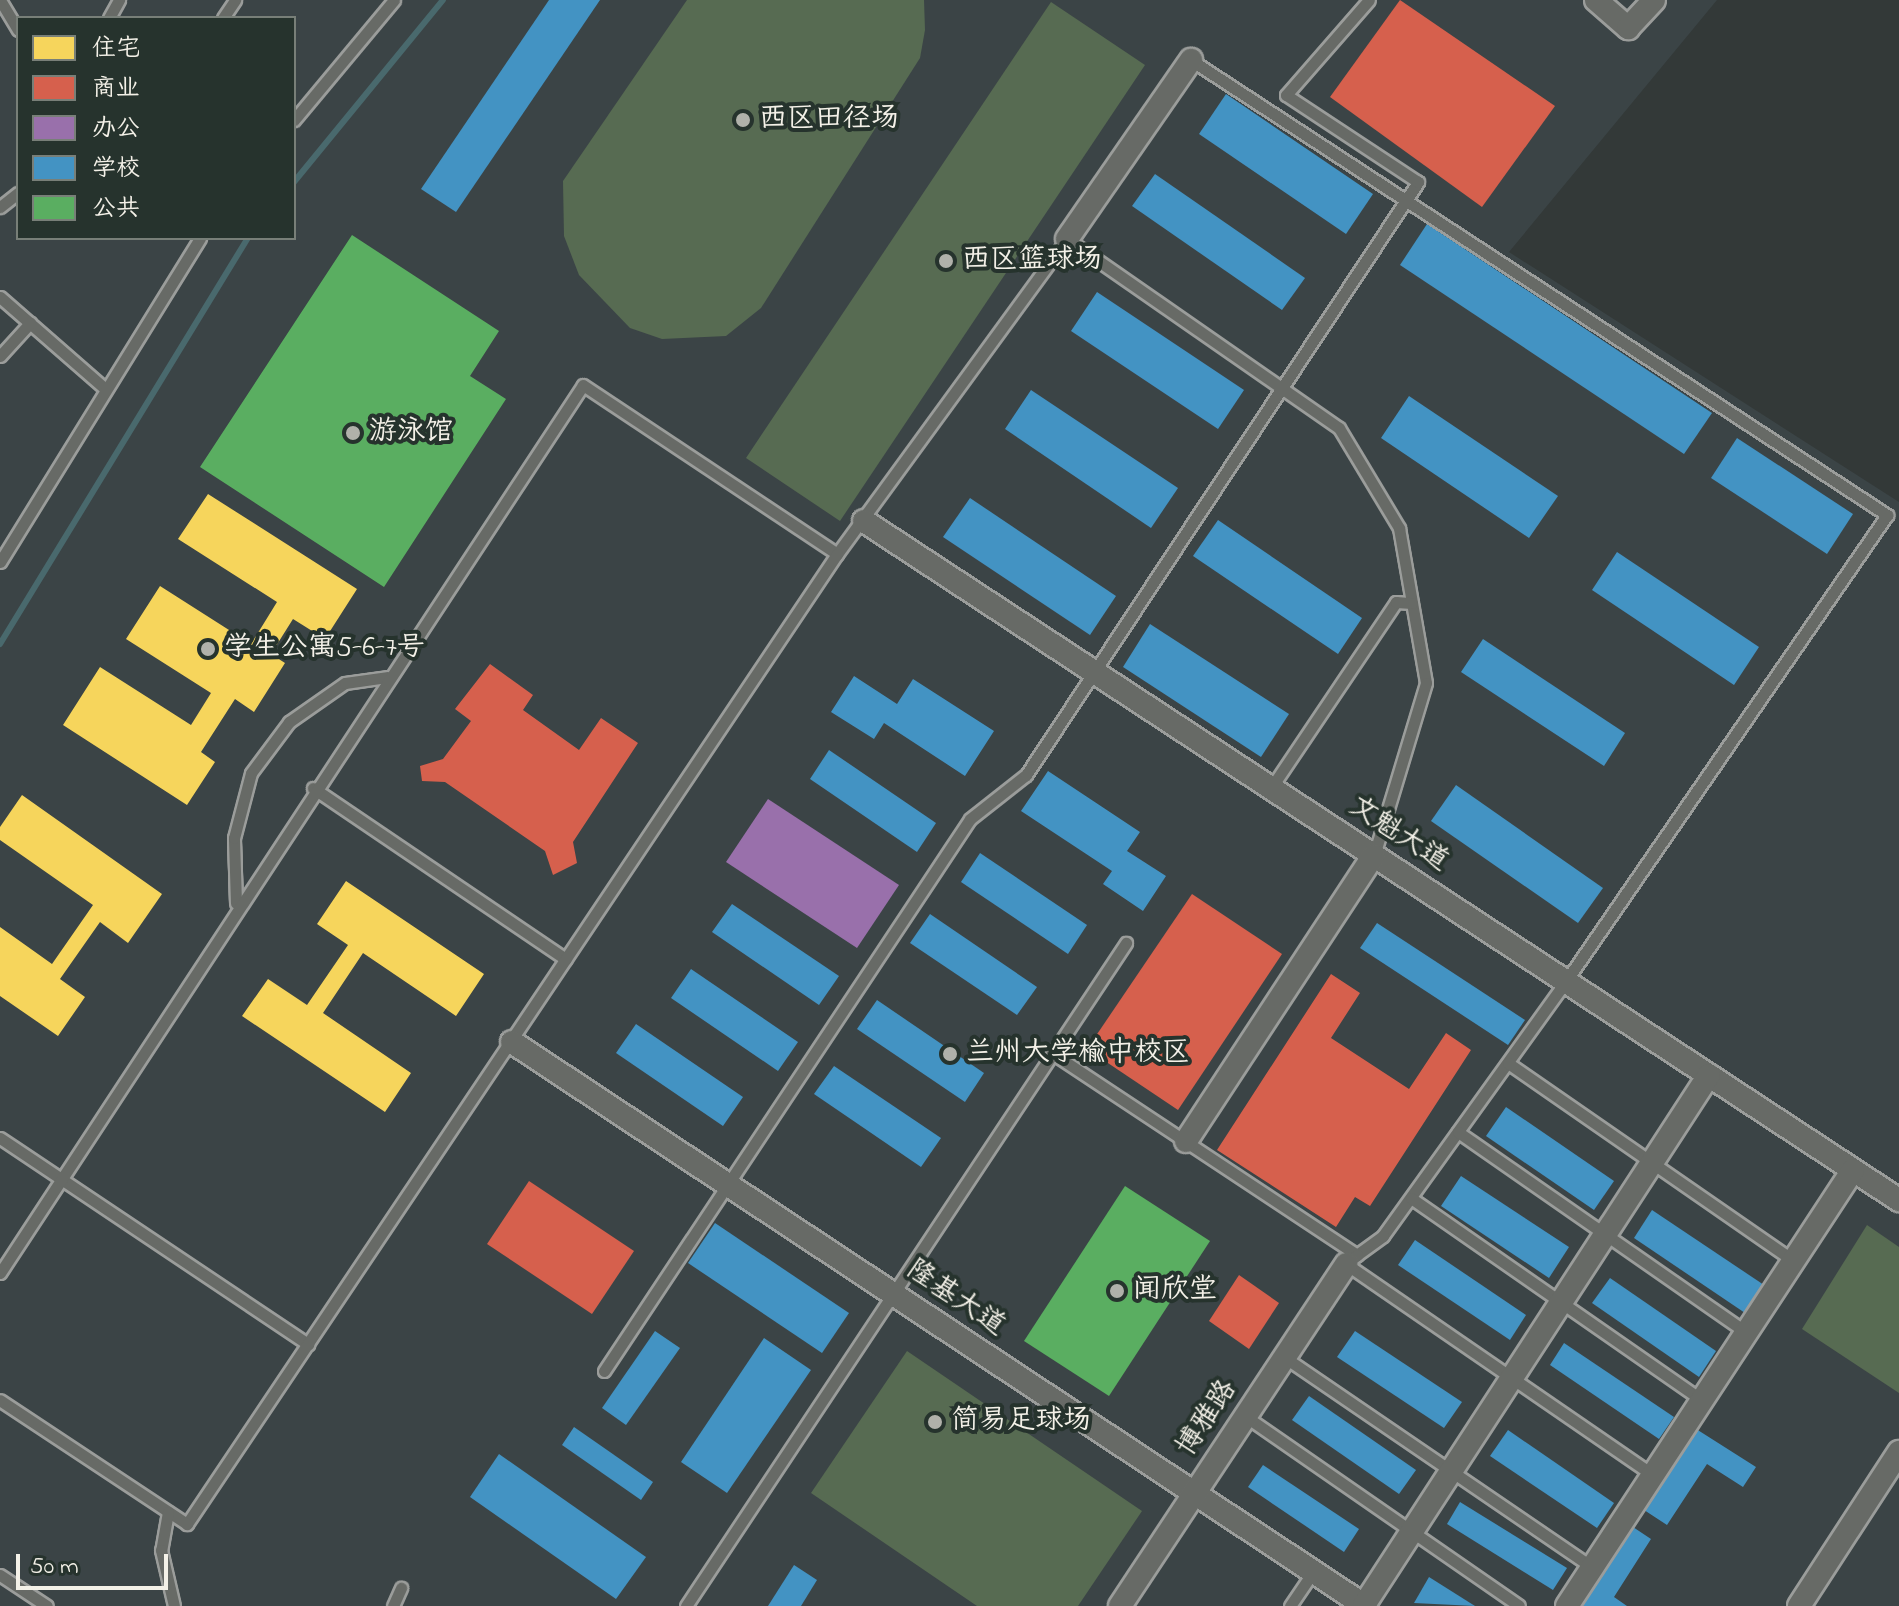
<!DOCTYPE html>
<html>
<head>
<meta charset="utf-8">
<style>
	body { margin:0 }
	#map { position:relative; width:1899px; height:1606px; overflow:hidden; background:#333938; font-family:"Indie Flower","LXGW WenKai TC",sans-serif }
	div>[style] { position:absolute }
	.built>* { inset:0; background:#3b4446 }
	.green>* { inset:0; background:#576b52 }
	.homes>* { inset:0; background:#f6d55c }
	.shops>* { inset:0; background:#d6604d }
	.offices>* { inset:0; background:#9970ab }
	.schools>* { inset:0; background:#4393c3 }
	.public>* { inset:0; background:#5aae61 }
	.stream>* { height:6px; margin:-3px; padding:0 3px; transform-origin:3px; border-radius:3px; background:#49696d }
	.roads { filter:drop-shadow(2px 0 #9b9d9b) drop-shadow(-2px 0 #9b9d9b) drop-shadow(0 2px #9b9d9b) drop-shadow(0 -2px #9b9d9b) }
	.lane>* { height:11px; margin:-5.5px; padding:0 5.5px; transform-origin:5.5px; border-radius:5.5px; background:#676a66 }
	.street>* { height:22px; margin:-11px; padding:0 11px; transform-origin:11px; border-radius:11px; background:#676a66 }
	.dots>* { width:22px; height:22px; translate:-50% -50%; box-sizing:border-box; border:4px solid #26332d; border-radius:50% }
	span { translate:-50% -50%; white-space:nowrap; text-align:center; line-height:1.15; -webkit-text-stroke:8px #26332d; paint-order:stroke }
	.poi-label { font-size:28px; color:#f4f1e8 }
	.left { translate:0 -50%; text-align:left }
	.street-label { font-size:28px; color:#f4f1e8 }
	.legend { position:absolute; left:16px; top:16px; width:280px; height:224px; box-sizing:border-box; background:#26332d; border:2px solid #787f78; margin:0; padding:10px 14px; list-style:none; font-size:24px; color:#f4f1e8 }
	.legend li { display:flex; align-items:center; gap:16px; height:40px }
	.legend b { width:40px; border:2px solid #787f78 }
	.scale { position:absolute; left:16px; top:1554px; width:152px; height:36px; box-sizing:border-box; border:4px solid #f4f1e8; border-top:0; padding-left:10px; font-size:24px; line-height:28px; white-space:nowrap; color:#f4f1e8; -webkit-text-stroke:6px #26332d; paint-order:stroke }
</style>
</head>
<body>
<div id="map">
	<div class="built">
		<i style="clip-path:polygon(evenodd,0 0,1717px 0,1509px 252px,1899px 502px,1899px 1606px,0 1606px,0 0,18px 18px,294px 18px,294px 238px,18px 238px,18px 18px)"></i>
	</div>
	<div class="green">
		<i style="clip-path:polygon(687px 0,924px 0,925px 30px,920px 58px,761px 308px,726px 336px,662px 339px,630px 328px,579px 275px,564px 236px,563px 181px)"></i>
		<i style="clip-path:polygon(1051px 2px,1145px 65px,840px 521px,746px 458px)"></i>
		<i style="clip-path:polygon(1867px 1225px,1899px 1247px,1899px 1393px,1802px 1329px)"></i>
		<i style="clip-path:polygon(907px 1351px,1142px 1511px,1078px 1606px,977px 1606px,811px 1493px)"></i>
	</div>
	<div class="homes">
		<i style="clip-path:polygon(208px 494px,357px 589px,325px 639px,293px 619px,271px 654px,285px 663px,254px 712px,235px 699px,201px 752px,215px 762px,187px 805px,63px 725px,100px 667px,191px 725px,211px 693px,126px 639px,160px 586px,251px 644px,277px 602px,178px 539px)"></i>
		<i style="clip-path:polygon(22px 795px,162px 894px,128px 943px,100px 922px,60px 979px,85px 997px,58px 1036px,0 996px,0 927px,52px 964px,93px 905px,0 840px,0 827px)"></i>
		<i style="clip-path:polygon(346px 881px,484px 974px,456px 1016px,363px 953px,323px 1013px,411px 1073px,385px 1112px,242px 1016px,268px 979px,307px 1005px,348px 945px,317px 924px)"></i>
	</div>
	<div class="shops">
		<i style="clip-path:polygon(1400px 0,1555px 106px,1482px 207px,1330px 97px)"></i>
		<i style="clip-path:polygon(490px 664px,533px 695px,523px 710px,579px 750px,601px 718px,638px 743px,573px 842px,577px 863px,553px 875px,545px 851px,445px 782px,422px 781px,420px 766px,443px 759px,471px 721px,455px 709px)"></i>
		<i style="clip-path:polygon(1192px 894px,1282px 954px,1178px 1110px,1087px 1049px)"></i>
		<i style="clip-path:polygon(1331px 974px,1360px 993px,1331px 1038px,1409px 1089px,1446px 1033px,1471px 1050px,1370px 1206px,1355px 1197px,1336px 1227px,1217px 1150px)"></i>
		<i style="clip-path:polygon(529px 1181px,634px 1251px,592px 1314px,487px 1244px)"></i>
		<i style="clip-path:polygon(1239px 1275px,1279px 1303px,1249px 1349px,1209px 1321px)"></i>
	</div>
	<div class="offices">
		<i style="clip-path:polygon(768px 799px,899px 885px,857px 948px,726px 862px)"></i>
	</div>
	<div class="schools">
		<i style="clip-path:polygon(549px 0,600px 0,456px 212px,421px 189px)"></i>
		<i style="clip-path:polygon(1226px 94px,1373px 194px,1346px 234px,1199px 134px)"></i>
		<i style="clip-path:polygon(1155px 174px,1305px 278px,1282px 310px,1132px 206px)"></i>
		<i style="clip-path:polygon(1427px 224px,1712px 413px,1684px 454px,1400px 265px)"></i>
		<i style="clip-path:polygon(1097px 292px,1244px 390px,1218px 429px,1071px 331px)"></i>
		<i style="clip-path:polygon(1031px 390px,1178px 488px,1151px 528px,1005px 429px)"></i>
		<i style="clip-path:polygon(1409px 396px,1558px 496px,1529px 538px,1381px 438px)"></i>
		<i style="clip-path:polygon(1737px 438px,1853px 514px,1827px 554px,1711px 478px)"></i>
		<i style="clip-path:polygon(970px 498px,1116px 596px,1090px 635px,943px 537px)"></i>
		<i style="clip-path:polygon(1218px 520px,1362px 618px,1338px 654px,1193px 556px)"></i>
		<i style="clip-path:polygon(1617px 552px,1759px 647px,1734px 685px,1592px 590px)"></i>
		<i style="clip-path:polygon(1150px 624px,1289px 714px,1261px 757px,1123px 667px)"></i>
		<i style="clip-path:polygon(1483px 639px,1625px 733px,1604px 766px,1461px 672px)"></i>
		<i style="clip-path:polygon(854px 676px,897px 704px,913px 679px,994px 731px,965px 776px,884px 723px,874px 739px,831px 712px)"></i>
		<i style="clip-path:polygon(829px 750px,936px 823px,917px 852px,810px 779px)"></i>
		<i style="clip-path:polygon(1048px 771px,1140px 832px,1127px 851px,1166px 876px,1143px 911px,1103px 884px,1112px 871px,1021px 811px)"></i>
		<i style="clip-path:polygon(1456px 785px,1603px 888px,1578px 923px,1431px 821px)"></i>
		<i style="clip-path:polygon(980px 853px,1087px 925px,1068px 954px,961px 882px)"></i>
		<i style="clip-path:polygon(732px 904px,839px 976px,819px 1005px,712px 932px)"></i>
		<i style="clip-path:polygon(930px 914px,1037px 987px,1017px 1015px,910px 943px)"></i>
		<i style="clip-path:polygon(1377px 923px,1525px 1020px,1508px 1045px,1360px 948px)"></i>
		<i style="clip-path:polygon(691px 969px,798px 1042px,778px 1071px,671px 998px)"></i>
		<i style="clip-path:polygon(877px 1000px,984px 1073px,965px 1102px,857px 1029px)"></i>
		<i style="clip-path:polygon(636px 1024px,743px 1097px,723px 1126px,616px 1053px)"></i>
		<i style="clip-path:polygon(834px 1066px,941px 1138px,921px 1167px,814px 1094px)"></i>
		<i style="clip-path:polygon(1506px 1107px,1614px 1181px,1594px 1210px,1486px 1136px)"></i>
		<i style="clip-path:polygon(1461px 1176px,1569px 1247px,1549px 1278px,1441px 1206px)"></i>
		<i style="clip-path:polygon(1652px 1210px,1767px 1287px,1748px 1315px,1634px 1238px)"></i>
		<i style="clip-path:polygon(715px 1223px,849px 1313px,822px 1353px,688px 1263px)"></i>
		<i style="clip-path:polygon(1415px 1240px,1526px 1315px,1510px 1340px,1398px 1265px)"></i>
		<i style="clip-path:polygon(1610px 1278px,1716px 1351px,1699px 1377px,1592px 1303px)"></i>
		<i style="clip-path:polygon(655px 1331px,680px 1348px,626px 1425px,602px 1408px)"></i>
		<i style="clip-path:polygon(1355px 1331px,1462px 1402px,1444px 1428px,1337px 1357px)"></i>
		<i style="clip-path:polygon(764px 1338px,811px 1370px,727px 1493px,681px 1462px)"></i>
		<i style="clip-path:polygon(1564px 1343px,1674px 1417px,1659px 1439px,1550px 1365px)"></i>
		<i style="clip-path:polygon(1309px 1396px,1416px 1470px,1399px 1494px,1292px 1420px)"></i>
		<i style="clip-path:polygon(574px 1427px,653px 1482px,641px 1500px,562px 1445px)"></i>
		<i style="clip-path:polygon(1693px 1427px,1756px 1467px,1743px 1487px,1707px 1464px,1667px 1525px,1641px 1508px)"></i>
		<i style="clip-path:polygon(1508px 1430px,1614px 1503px,1597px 1528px,1490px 1456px)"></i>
		<i style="clip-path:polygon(499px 1454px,646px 1557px,616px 1599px,470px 1497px)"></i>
		<i style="clip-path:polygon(1263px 1465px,1359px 1529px,1344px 1552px,1248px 1487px)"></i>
		<i style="clip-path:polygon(1460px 1502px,1567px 1568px,1553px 1590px,1447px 1524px)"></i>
		<i style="clip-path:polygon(1630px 1525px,1651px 1539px,1614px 1597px,1627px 1606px,1583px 1606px)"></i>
		<i style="clip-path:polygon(794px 1565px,817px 1580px,801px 1606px,768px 1606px)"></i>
		<i style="clip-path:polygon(1429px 1577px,1475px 1606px,1414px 1603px)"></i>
	</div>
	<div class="public">
		<i style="clip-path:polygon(352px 235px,499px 331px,470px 376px,506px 399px,384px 587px,200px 467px)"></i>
		<i style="clip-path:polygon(1125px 1186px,1210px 1241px,1109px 1396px,1024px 1341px)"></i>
	</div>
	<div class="stream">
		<i style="left:294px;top:182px;width:235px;rotate:-50.7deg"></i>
		<i style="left:0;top:644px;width:476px;rotate:-58.6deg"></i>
	</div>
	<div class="roads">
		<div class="lane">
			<i style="left:0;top:0;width:35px;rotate:59deg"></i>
			<i style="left:109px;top:18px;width:21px;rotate:-61deg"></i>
			<i style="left:223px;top:18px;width:22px;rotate:-56deg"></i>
			<i style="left:1191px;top:60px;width:832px;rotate:33.17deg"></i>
			<i style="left:1887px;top:515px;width:566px;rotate:124.56deg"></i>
			<i style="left:1566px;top:981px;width:314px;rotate:125.7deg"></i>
			<i style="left:1383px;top:1236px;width:32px;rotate:144deg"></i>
			<i style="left:294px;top:120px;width:156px;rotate:-50.2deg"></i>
			<i style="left:0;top:207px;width:23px;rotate:-38deg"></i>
			<i style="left:0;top:297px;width:137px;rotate:41.1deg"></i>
			<i style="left:0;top:356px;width:45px;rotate:-47.7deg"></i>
			<i style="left:837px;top:554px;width:390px;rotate:-53.9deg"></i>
			<i style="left:1067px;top:239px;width:331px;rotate:34.8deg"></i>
			<i style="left:1339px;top:428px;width:117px;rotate:59deg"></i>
			<i style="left:1399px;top:528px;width:157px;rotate:80.1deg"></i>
			<i style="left:1426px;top:683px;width:180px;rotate:106.8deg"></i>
			<i style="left:0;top:562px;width:381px;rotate:-58.3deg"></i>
			<i style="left:313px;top:788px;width:305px;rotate:34.1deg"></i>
			<i style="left:1271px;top:788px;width:224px;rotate:-56.1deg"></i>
			<i style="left:1396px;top:602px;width:16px;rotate:4deg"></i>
			<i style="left:236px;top:903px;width:65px;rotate:-91.8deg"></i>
			<i style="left:234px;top:838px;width:67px;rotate:-75.3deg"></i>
			<i style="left:251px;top:773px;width:64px;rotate:-53.3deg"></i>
			<i style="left:289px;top:722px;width:68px;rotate:-34.9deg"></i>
			<i style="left:345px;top:683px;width:42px;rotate:-8.1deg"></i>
			<i style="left:1052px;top:1053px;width:366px;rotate:33.5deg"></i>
			<i style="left:1357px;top:1255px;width:14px;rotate:141deg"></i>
			<i style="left:1346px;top:1264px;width:373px;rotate:34.5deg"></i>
			<i style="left:1508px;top:1063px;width:348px;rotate:34.7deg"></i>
			<i style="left:1458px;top:1132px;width:352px;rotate:34.8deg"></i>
			<i style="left:0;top:1138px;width:371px;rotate:33.8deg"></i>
			<i style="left:1411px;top:1198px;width:354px;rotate:34.8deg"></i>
			<i style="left:0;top:1273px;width:1062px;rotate:-56.71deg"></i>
			<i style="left:583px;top:385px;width:305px;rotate:33.6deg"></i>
			<i style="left:837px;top:554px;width:1168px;rotate:123.83deg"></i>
			<i style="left:187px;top:1524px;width:224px;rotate:-146.5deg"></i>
			<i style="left:1284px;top:1357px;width:373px;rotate:34.3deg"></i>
			<i style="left:604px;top:1371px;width:662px;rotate:-56.45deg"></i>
			<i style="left:970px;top:819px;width:71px;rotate:-38.2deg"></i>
			<i style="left:1026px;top:775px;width:711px;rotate:-56.53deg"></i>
			<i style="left:1418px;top:182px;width:158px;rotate:-146.6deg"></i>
			<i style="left:1286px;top:95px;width:126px;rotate:-48.9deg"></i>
			<i style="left:1245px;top:1416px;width:333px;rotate:34.7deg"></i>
			<i style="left:168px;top:1512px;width:39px;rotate:100deg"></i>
			<i style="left:161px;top:1550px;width:57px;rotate:76.9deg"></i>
			<i style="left:0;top:1575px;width:56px;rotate:33.4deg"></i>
			<i style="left:393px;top:1606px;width:20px;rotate:-66deg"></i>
			<i style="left:686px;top:1606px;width:796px;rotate:-56.43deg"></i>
			<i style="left:1290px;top:1606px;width:41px;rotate:-55.9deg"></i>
		</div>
		<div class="street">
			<i style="left:1596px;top:0;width:43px;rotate:41.2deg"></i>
			<i style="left:1628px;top:28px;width:38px;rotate:-47deg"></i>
			<i style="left:1067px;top:239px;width:218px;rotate:-55.3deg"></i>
			<i style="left:864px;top:521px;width:1238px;rotate:33.27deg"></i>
			<i style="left:512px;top:1042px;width:1023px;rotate:33.47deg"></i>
			<i style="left:1186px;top:1141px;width:342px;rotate:-56.7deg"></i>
			<i style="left:1364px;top:1605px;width:632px;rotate:-56.94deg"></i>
			<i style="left:1120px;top:1606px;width:410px;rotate:-56.5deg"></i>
			<i style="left:1567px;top:1606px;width:521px;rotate:-56.74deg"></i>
			<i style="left:1799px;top:1606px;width:184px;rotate:-57deg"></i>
		</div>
	</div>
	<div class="dots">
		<i style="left:743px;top:120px;background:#b0b1aa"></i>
		<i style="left:946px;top:261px;background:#b0b1aa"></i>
		<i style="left:353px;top:433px;background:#b0b1aa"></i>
		<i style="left:208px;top:649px;background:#b0b1aa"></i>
		<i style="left:950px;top:1054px;background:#b0b1aa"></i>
		<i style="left:1117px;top:1291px;background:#b0b1aa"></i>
		<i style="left:935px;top:1422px;background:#b0b1aa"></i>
	</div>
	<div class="poi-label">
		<span class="left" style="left:759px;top:120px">西区田径场</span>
		<span class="left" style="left:962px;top:261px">西区篮球场</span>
		<span class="left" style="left:369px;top:433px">游泳馆</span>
		<span class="left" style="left:224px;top:649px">学生公寓5-6-7号</span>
		<span class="left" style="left:966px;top:1054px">兰州大学榆中校区</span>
		<span class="left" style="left:1133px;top:1291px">闻欣堂</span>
		<span class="left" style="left:951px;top:1422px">简易足球场</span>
	</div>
	<div class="street-label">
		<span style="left:1398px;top:835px;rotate:33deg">文魁大道</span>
		<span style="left:955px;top:1299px;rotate:34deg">隆基大道</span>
		<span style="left:1208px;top:1419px;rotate:-57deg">博雅路</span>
	</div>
	<ul class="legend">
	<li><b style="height:22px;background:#f6d55c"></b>住宅</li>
	<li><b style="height:22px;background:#d6604d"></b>商业</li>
	<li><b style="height:22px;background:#9970ab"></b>办公</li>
	<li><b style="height:22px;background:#4393c3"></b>学校</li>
	<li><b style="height:22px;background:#5aae61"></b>公共</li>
	</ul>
	<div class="scale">50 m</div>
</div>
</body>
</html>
